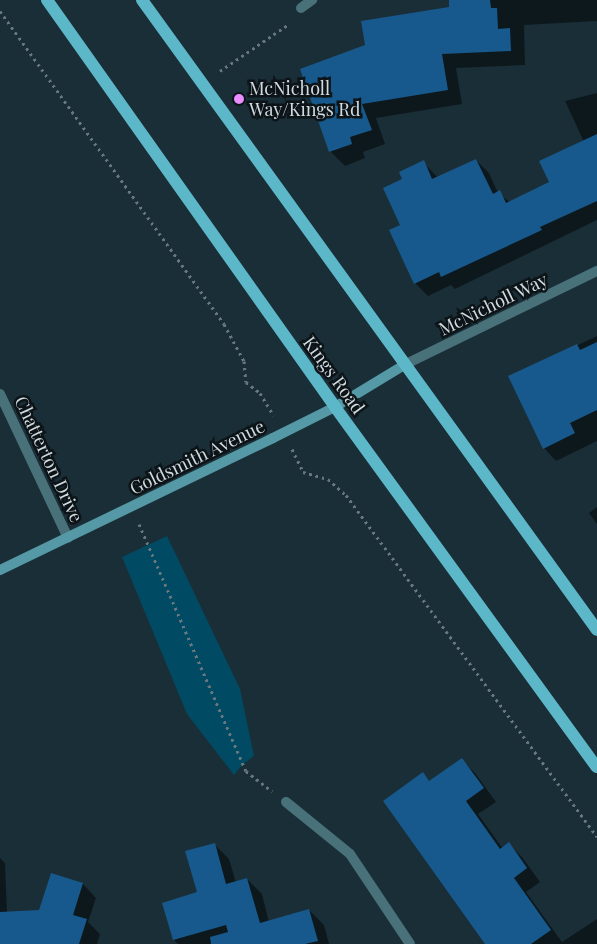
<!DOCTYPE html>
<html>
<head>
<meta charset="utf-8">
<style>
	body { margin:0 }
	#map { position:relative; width:597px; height:944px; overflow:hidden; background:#1a2e37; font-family:"Playfair Display",serif }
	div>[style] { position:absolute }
	.green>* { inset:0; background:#004a63 }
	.shadow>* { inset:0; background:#0007 }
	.building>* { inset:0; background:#17598c }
	.path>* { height:3px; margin-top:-1.5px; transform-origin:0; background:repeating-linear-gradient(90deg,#67787f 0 2.5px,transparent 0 6.5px) }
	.lane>* { height:10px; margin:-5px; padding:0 5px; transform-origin:5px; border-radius:5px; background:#487179 }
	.street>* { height:10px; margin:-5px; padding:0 5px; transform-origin:5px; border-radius:5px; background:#487179 }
	.secondary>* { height:10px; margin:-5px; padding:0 5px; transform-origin:5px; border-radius:5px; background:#5499a5 }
	.primary>* { height:12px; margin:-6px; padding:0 6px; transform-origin:6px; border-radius:6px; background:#5cb7c8 }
	.dots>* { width:14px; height:14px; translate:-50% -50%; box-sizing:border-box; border:2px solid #0c1418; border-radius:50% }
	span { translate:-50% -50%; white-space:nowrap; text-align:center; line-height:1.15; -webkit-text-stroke:5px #0c1418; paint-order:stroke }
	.poi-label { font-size:18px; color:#d0dbe1 }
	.left { translate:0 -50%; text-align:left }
	.street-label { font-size:18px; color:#d0dbe1 }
</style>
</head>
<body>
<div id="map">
	<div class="green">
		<i style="clip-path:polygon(167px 536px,240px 689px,254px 756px,242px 765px,234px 775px,187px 714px,122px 557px)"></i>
	</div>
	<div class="shadow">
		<i style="clip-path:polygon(450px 0,597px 0,597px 21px,524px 25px,525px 65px,456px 68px,462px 104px,376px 118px,385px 144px,363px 152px,365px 158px,345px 166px,330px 151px,367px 46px,450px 8px)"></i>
		<i style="clip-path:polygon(597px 93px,597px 220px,455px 289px,451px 285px,428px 296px,415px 283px,401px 226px,404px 180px,423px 162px,438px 178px,476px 160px,489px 173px,498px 193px,510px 202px,551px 183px,584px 142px,565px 101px)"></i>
		<i style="clip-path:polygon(597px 336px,597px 441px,556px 461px,544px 448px,510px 377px)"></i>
		<i style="clip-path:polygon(597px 507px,597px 524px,589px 513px)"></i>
		<i style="clip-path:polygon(462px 760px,475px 773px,496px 802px,478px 814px,503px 849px,509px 844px,522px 857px,540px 882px,526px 892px,562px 942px,597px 919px,597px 944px,486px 944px,423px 774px,430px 782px)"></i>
		<i style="clip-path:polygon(214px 844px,229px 859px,236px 883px,247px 879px,262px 894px,269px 922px,309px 910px,324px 925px,329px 944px,178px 944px,174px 940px,198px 893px)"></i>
		<i style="clip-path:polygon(0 858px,5px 863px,7px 913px,40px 911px,83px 884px,96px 898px,88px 922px,100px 934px,97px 944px,0 944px)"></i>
	</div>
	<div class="building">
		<i style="clip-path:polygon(449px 0,490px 0,491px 8px,497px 8px,498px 29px,510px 28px,511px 51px,442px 54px,448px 90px,362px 104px,372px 130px,350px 137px,352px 144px,329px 152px,300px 69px,365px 45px,361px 21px,449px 7px)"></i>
		<i style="clip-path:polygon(597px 134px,597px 201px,540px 227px,542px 230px,441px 277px,439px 272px,414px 284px,389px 230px,400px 225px,383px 188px,402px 179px,399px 172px,424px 160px,432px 179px,476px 159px,493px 194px,500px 190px,506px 203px,549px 182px,539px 161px)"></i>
		<i style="clip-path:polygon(597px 342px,597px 410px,570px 423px,575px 433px,543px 449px,508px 376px,577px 344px,580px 350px)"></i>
		<i style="clip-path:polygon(462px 758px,484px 788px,466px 801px,500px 849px,509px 842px,527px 868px,514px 878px,551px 930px,531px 944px,485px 944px,383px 801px,423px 772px,429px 781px)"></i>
		<i style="clip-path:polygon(215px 843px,226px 884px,247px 878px,260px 923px,309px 909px,318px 941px,305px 944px,211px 944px,210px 937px,228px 932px,226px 925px,173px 940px,162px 903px,197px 892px,185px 851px)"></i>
		<i style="clip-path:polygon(51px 873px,83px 883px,73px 915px,87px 919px,79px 944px,0 944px,0 912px,39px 910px)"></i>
	</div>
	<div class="path">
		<i style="left:0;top:11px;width:385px;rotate:54.4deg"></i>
		<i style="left:224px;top:324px;width:42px;rotate:61.6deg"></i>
		<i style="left:244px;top:361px;width:21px;rotate:85deg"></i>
		<i style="left:246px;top:382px;width:18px;rotate:38deg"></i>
		<i style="left:260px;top:393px;width:26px;rotate:59deg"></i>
		<i style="left:220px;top:71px;width:83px;rotate:-34.3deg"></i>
		<i style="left:292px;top:449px;width:25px;rotate:64deg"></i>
		<i style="left:303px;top:472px;width:26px;rotate:16deg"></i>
		<i style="left:328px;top:479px;width:24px;rotate:42deg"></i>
		<i style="left:346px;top:495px;width:424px;rotate:53.7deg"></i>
		<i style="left:139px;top:524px;width:269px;rotate:66.6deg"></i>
		<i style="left:246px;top:771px;width:33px;rotate:38deg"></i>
	</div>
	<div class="lane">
		<i style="left:301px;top:8px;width:14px;rotate:-36deg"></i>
	</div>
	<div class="street">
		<i style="left:404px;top:365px;width:215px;rotate:-26deg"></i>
		<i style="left:0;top:394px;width:159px;rotate:64.7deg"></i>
		<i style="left:286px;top:802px;width:82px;rotate:39.1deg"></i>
		<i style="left:350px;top:854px;width:108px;rotate:56.3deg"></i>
	</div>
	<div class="secondary">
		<i style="left:0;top:570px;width:303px;rotate:-25.8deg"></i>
		<i style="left:273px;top:438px;width:69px;rotate:-26.6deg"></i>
		<i style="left:335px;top:407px;width:81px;rotate:-31.3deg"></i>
	</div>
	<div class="primary">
		<i style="left:47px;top:0;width:499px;rotate:54.7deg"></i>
		<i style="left:335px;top:407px;width:445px;rotate:54deg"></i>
		<i style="left:142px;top:0;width:777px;rotate:54.16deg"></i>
	</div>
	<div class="dots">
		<i style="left:239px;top:99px;background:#e88eff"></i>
	</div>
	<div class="poi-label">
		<span class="left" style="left:249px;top:99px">McNicholl<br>Way/Kings Rd</span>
	</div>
	<div class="street-label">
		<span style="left:493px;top:304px;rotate:-26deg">McNicholl Way</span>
		<span style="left:334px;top:375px;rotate:54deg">Kings Road</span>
		<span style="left:197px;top:457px;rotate:-26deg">Goldsmith Avenue</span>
		<span style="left:49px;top:459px;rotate:65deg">Chatterton Drive</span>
	</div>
</div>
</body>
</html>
